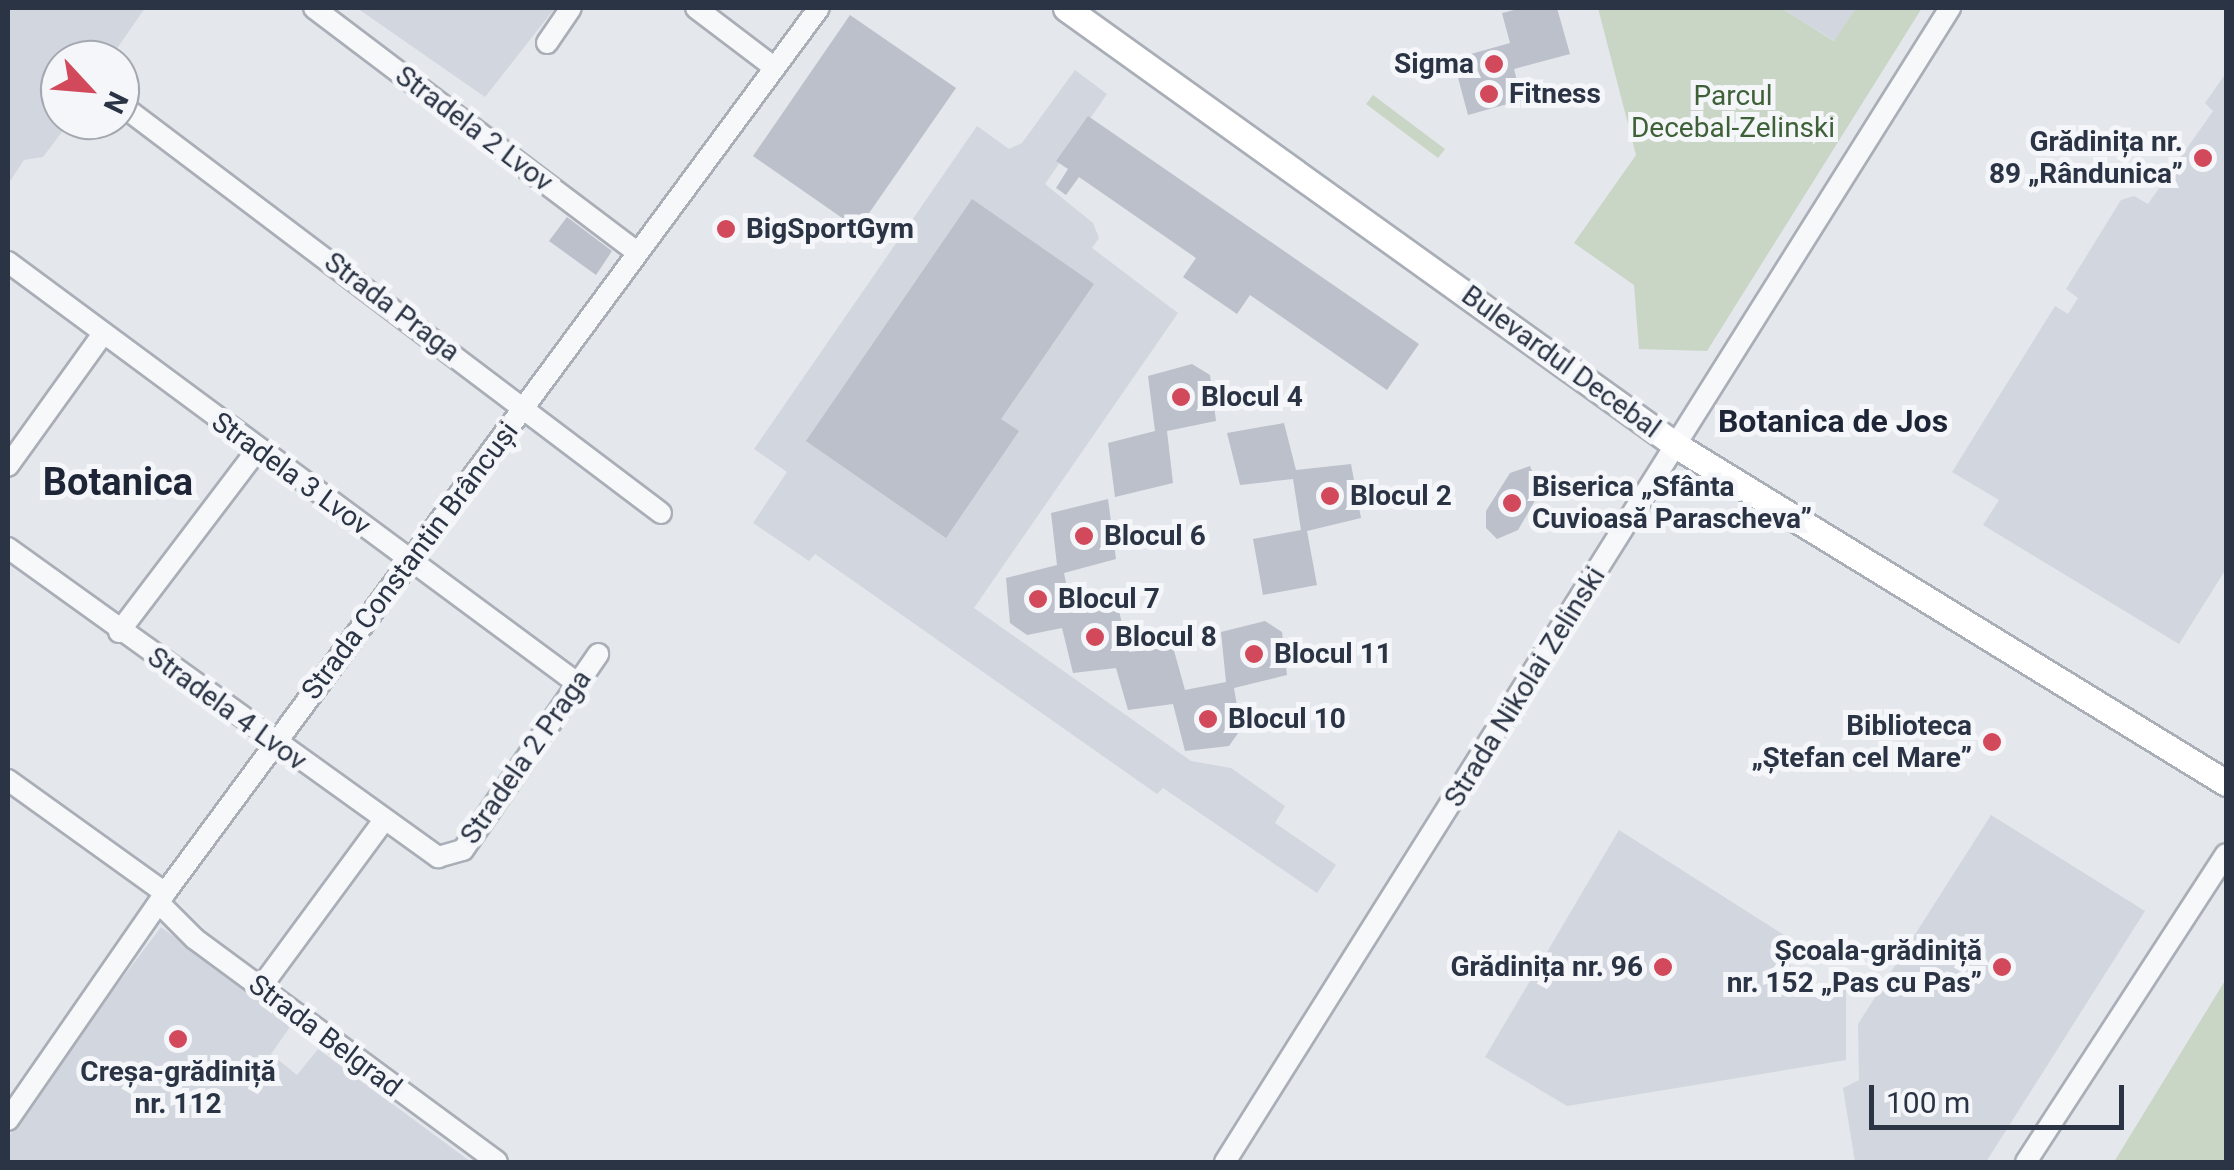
<!DOCTYPE html>
<html>
<head>
<meta charset="utf-8">
<style>
	body { margin:0 }
	#map { position:relative; width:2234px; height:1170px; overflow:hidden; background:#e4e7ec; font-family:Roboto,sans-serif }
	div>[style] { position:absolute }
	.built>* { inset:0; background:#d2d6de }
	.green>* { inset:0; background:#c9d6c5 }
	.building>* { inset:0; background:#bbc0ca }
	.roads { filter:drop-shadow(2px 0 #a9aeb7) drop-shadow(-2px 0 #a9aeb7) drop-shadow(0 2px #a9aeb7) drop-shadow(0 -2px #a9aeb7) }
	.minor>* { height:20px; margin:-10px; padding:0 10px; transform-origin:10px; border-radius:10px; background:#f7f8fa }
	.major>* { height:25px; margin:-12.5px; padding:0 12.5px; transform-origin:12.5px; border-radius:12.5px; background:#fff }
	.dots>* { width:28px; height:28px; translate:-50% -50%; box-sizing:border-box; border:5px solid #f4f6f9; border-radius:50% }
	span { translate:-50% -50%; white-space:nowrap; text-align:center; line-height:1.15; -webkit-text-stroke:10px #f4f6f9; paint-order:stroke }
	.poi-label { font-size:28px; color:#2b3445; font-weight:700 }
	.right { translate:-100% -50%; text-align:right }
	.left { translate:0 -50%; text-align:left }
	.park-label { font-size:28px; color:#3f6138 }
	.street-label { font-size:28px; color:#2b3445 }
	.quarter-label { font-size:32px; color:#1d2536; font-weight:700 }
	.district-label { font-size:38px; color:#1d2536; font-weight:700 }
	.frame { position:absolute; inset:0; border:10px solid #2b3445; pointer-events:none }
	.north { position:absolute; left:40px; top:40px; width:100px; height:100px; box-sizing:border-box; background:#f4f6f9; border:2px solid #a4a8b1; border-radius:50%; rotate:116deg; font-size:28px; font-weight:700; line-height:40px; text-align:center; color:#2b3445 }
	.north::after { content:''; display:block; margin:auto; width:35px; height:45px; background:#d1495b; clip-path:polygon(50% 0,100% 100%,50% 72%,0 100%) }
	.scale { position:absolute; left:1869px; top:1085px; width:255px; height:45px; box-sizing:border-box; border:5px solid #2b3445; border-top:0; padding-left:12px; font-size:30px; line-height:35px; white-space:nowrap; color:#2b3445; -webkit-text-stroke:8px #f4f6f9; paint-order:stroke }
</style>
</head>
<body>
<div id="map">
	<div class="built">
		<i style="clip-path:polygon(8px 8px,145px 8px,109px 60px,60px 60px,60px 120px,71px 120px,43px 157px,24px 160px,8px 184px)"></i>
		<i style="clip-path:polygon(357px 8px,555px 8px,485px 97px)"></i>
		<i style="clip-path:polygon(1781px 8px,1856px 8px,1835px 41px)"></i>
		<i style="clip-path:polygon(1075px 70px,1107px 94px,1045px 184px,1093px 223px,1099px 238px,1092px 248px,1178px 313px,974px 608px,1191px 761px,1231px 768px,1285px 806px,1275px 823px,1336px 865px,1317px 893px,1163px 788px,1157px 794px,815px 554px,809px 561px,753px 523px,787px 472px,754px 449px,977px 126px,1009px 149px,1022px 143px)"></i>
		<i style="clip-path:polygon(2226px 73px,2226px 569px,2179px 644px,1983px 525px,1999px 500px,1952px 472px,2055px 306px,2068px 314px,2078px 298px,2066px 289px,2121px 200px,2134px 196px,2148px 204px,2213px 111px,2205px 103px)"></i>
		<i style="clip-path:polygon(1991px 815px,2145px 911px,1986px 1162px,1855px 1162px,1843px 1088px,1859px 1080px,1858px 1024px)"></i>
		<i style="clip-path:polygon(1619px 830px,1784px 935px,1794px 982px,1846px 987px,1846px 1060px,1567px 1106px,1485px 1057px)"></i>
		<i style="clip-path:polygon(161px 927px,292px 1024px,271px 1054px,297px 1075px,318px 1049px,471px 1162px,8px 1162px,8px 1138px,37px 1091px)"></i>
	</div>
	<div class="green">
		<i style="clip-path:polygon(1598px 8px,1781px 8px,1834px 41px,1856px 8px,1922px 8px,1707px 351px,1639px 349px,1634px 285px,1574px 243px,1636px 155px)"></i>
		<i style="clip-path:polygon(1373px 95px,1445px 149px,1438px 158px,1366px 104px)"></i>
		<i style="clip-path:polygon(2226px 979px,2226px 1162px,2114px 1162px)"></i>
	</div>
	<div class="building">
		<i style="clip-path:polygon(1522px 8px,1557px 8px,1570px 54px,1514px 69px,1522px 100px,1468px 115px,1453px 59px,1510px 43px,1502px 13px)"></i>
		<i style="clip-path:polygon(850px 15px,956px 88px,858px 229px,753px 156px)"></i>
		<i style="clip-path:polygon(1088px 116px,1419px 344px,1387px 390px,1250px 295px,1237px 314px,1183px 277px,1196px 258px,1079px 177px,1066px 195px,1056px 188px,1068px 169px,1056px 161px)"></i>
		<i style="clip-path:polygon(972px 199px,1094px 284px,1001px 419px,1019px 431px,946px 538px,806px 441px)"></i>
		<i style="clip-path:polygon(567px 217px,612px 251px,596px 275px,549px 241px)"></i>
		<i style="clip-path:polygon(1192px 364px,1210px 375px,1216px 421px,1167px 431px,1173px 483px,1115px 497px,1108px 443px,1155px 431px,1148px 376px)"></i>
		<i style="clip-path:polygon(1284px 423px,1296px 470px,1351px 464px,1361px 518px,1307px 531px,1317px 585px,1263px 595px,1253px 539px,1301px 530px,1293px 479px,1240px 485px,1227px 433px)"></i>
		<i style="clip-path:polygon(1530px 466px,1540px 492px,1518px 530px,1497px 539px,1486px 528px,1486px 511px,1510px 473px)"></i>
		<i style="clip-path:polygon(1108px 499px,1116px 559px,1064px 573px,1072px 612px,1118px 607px,1129px 652px,1173px 647px,1185px 690px,1226px 682px,1221px 632px,1265px 621px,1282px 632px,1287px 675px,1234px 688px,1241px 729px,1229px 746px,1185px 751px,1173px 704px,1128px 710px,1116px 668px,1073px 673px,1062px 628px,1027px 635px,1010px 623px,1006px 578px,1057px 565px,1051px 513px)"></i>
	</div>
	<div class="roads">
		<div class="minor">
			<i style="left:314px;top:8px;width:403px;rotate:37.1deg"></i>
			<i style="left:696px;top:8px;width:99px;rotate:37.2deg"></i>
			<i style="left:547px;top:43px;width:42px;rotate:-55.6deg"></i>
			<i style="left:120px;top:104px;width:678px;rotate:37.09deg"></i>
			<i style="left:8px;top:262px;width:708px;rotate:36.5deg"></i>
			<i style="left:8px;top:466px;width:163px;rotate:-54.3deg"></i>
			<i style="left:8px;top:548px;width:530px;rotate:35.7deg"></i>
			<i style="left:438px;top:857px;width:26px;rotate:-16deg"></i>
			<i style="left:463px;top:850px;width:238px;rotate:-55.4deg"></i>
			<i style="left:119px;top:632px;width:228px;rotate:-52.8deg"></i>
			<i style="left:8px;top:780px;width:193px;rotate:35.7deg"></i>
			<i style="left:159px;top:903px;width:51px;rotate:45deg"></i>
			<i style="left:195px;top:939px;width:375px;rotate:36.4deg"></i>
			<i style="left:261px;top:987px;width:204px;rotate:-53.6deg"></i>
			<i style="left:8px;top:1120px;width:276px;rotate:-55.3deg"></i>
			<i style="left:165px;top:893px;width:1100px;rotate:-53.54deg"></i>
			<i style="left:1225px;top:1162px;width:1363px;rotate:-57.86deg"></i>
			<i style="left:2026px;top:1162px;width:367px;rotate:-57deg"></i>
		</div>
		<div class="major">
			<i style="left:1066px;top:8px;width:752px;rotate:35.64deg"></i>
			<i style="left:1677px;top:446px;width:644px;rotate:31.54deg"></i>
		</div>
	</div>
	<div class="dots">
		<i style="left:1494px;top:64px;background:#d1495b"></i>
		<i style="left:1489px;top:94px;background:#d1495b"></i>
		<i style="left:2203px;top:158px;background:#d1495b"></i>
		<i style="left:726px;top:229px;background:#d1495b"></i>
		<i style="left:1181px;top:397px;background:#d1495b"></i>
		<i style="left:1330px;top:496px;background:#d1495b"></i>
		<i style="left:1512px;top:503px;background:#d1495b"></i>
		<i style="left:1084px;top:536px;background:#d1495b"></i>
		<i style="left:1038px;top:599px;background:#d1495b"></i>
		<i style="left:1095px;top:637px;background:#d1495b"></i>
		<i style="left:1254px;top:654px;background:#d1495b"></i>
		<i style="left:1208px;top:719px;background:#d1495b"></i>
		<i style="left:1992px;top:742px;background:#d1495b"></i>
		<i style="left:1663px;top:967px;background:#d1495b"></i>
		<i style="left:2002px;top:967px;background:#d1495b"></i>
		<i style="left:178px;top:1039px;background:#d1495b"></i>
	</div>
	<div class="poi-label">
		<span class="right" style="left:1474px;top:64px">Sigma</span>
		<span class="left" style="left:1509px;top:94px">Fitness</span>
		<span class="right" style="left:2183px;top:158px">Grădinița nr.<br>89 „Rândunica”</span>
		<span class="left" style="left:746px;top:229px">BigSportGym</span>
		<span class="left" style="left:1201px;top:397px">Blocul 4</span>
		<span class="left" style="left:1532px;top:503px">Biserica „Sfânta<br>Cuvioasă Parascheva”</span>
		<span class="left" style="left:1350px;top:496px">Blocul 2</span>
		<span class="left" style="left:1104px;top:536px">Blocul 6</span>
		<span class="left" style="left:1058px;top:599px">Blocul 7</span>
		<span class="left" style="left:1115px;top:637px">Blocul 8</span>
		<span class="left" style="left:1274px;top:654px">Blocul 11</span>
		<span class="left" style="left:1228px;top:719px">Blocul 10</span>
		<span class="right" style="left:1972px;top:742px">Biblioteca<br>„Ștefan cel Mare”</span>
		<span class="right" style="left:1982px;top:967px">Școala-grădiniță<br>nr. 152 „Pas cu Pas”</span>
		<span class="right" style="left:1643px;top:967px">Grădinița nr. 96</span>
		<span style="left:178px;top:1088px">Creșa-grădiniță<br>nr. 112</span>
	</div>
	<div class="park-label">
		<span style="left:1733px;top:112px">Parcul<br>Decebal-Zelinski</span>
	</div>
	<div class="street-label">
		<span style="left:474px;top:129px;rotate:37deg">Stradela 2 Lvov</span>
		<span style="left:392px;top:307px;rotate:37deg">Strada Praga</span>
		<span style="left:1561px;top:362px;rotate:36deg">Bulevardul Decebal</span>
		<span style="left:291px;top:474px;rotate:36deg">Stradela 3 Lvov</span>
		<span style="left:410px;top:561px;rotate:-53deg">Strada Constantin Brâncuși</span>
		<span style="left:1525px;top:687px;rotate:-58deg">Strada Nikolai Zelinski</span>
		<span style="left:227px;top:709px;rotate:36deg">Stradela 4 Lvov</span>
		<span style="left:526px;top:757px;rotate:-55deg">Stradela 2 Praga</span>
		<span style="left:325px;top:1036px;rotate:37deg">Strada Belgrad</span>
	</div>
	<div class="quarter-label">
		<span style="left:1833px;top:421px">Botanica de Jos</span>
	</div>
	<div class="district-label">
		<span style="left:118px;top:483px">Botanica</span>
	</div>
	<div class="frame"></div>
	<div class="north">N</div>
	<div class="scale">100 m</div>
</div>
</body>
</html>
